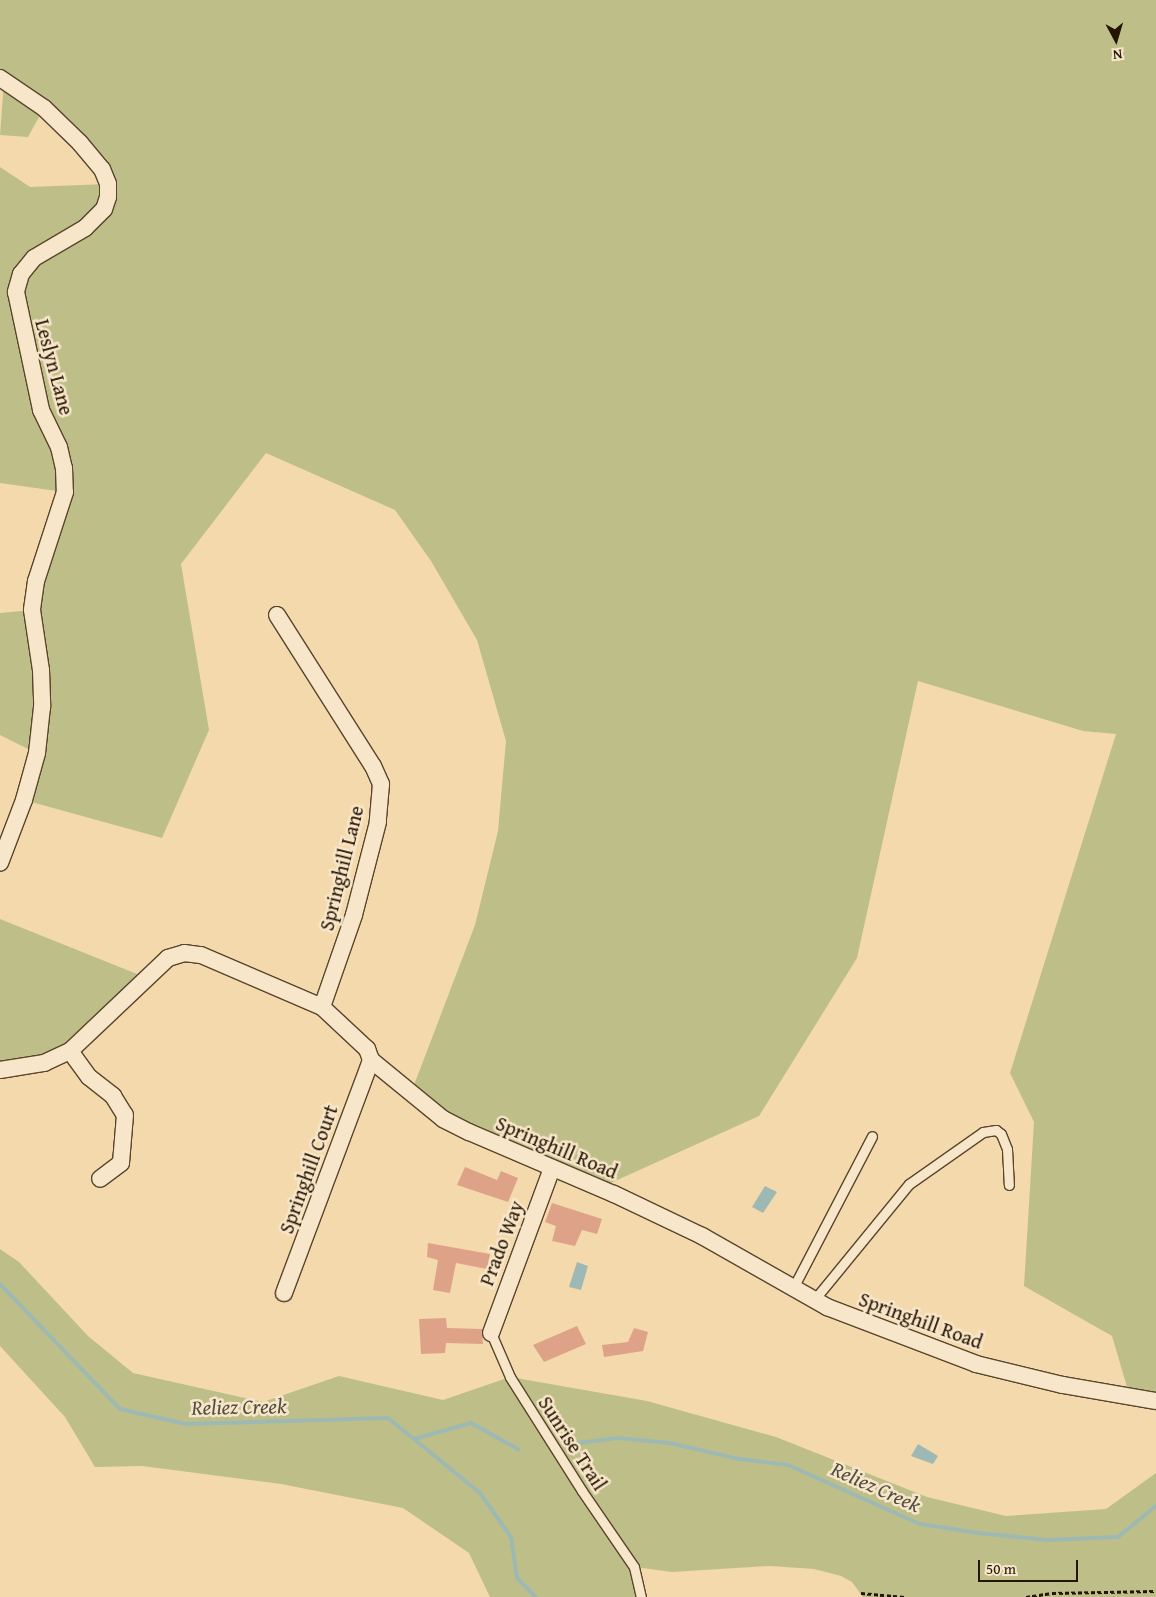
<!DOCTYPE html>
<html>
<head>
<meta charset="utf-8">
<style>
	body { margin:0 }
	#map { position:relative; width:1156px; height:1597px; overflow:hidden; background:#f4d9ad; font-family:"Gentium Book Plus",serif }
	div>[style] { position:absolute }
	.green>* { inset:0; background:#bebf88 }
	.water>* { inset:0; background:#9eb9b3 }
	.stream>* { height:4px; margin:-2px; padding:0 2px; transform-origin:2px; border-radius:2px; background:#9eb9b3 }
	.building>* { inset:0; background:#dea288 }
	.path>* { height:2.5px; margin-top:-1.25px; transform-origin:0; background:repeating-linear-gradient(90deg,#241400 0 4px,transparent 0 6.5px) }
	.roads { filter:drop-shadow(1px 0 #58452b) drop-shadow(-1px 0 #58452b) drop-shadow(0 1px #58452b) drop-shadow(0 -1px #58452b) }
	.lane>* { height:9px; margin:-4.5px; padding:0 4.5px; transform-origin:4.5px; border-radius:4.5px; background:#f8e6ca }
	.street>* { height:16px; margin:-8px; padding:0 8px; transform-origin:8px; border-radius:8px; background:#f8e6ca }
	span { translate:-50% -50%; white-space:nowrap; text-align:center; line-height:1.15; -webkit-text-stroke:5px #f8e6ca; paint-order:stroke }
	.street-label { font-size:20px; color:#241400 }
	.water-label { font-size:21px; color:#4f4e3f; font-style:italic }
	.north { position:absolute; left:1091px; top:15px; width:50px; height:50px; -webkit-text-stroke:4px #f8e6ca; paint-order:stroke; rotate:174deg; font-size:14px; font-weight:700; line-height:20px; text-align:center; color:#241400 }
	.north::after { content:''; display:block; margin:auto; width:18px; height:22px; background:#241400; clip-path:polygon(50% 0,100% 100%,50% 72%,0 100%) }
	.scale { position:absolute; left:978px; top:1560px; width:100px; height:22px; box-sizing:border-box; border:2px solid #241400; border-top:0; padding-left:6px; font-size:15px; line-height:18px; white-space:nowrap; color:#241400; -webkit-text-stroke:4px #f8e6ca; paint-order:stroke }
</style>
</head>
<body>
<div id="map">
	<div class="green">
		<i style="clip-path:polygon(0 0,1156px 0,1156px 1401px,1130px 1397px,1112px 1336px,1024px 1286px,1034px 1122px,1010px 1073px,1116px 734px,1083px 731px,918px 681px,857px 958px,759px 1116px,593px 1191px,469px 1132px,411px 1093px,475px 925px,498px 831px,506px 741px,477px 640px,431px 561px,395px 510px,266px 453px,181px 564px,209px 730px,162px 838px,24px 800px,36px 753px,0 735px,0 613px,32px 610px,64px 492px,0 483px,0 167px,30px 187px,107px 184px,44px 108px,28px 137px,0 135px,4px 81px,0 83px)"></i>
		<i style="clip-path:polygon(0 919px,147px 978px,70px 1051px,0 1070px)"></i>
		<i style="clip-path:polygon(0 1249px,19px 1262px,88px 1336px,133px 1373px,263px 1402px,339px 1376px,443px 1400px,510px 1377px,647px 1401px,776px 1437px,927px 1497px,1006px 1516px,1106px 1509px,1156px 1473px,1156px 1597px,863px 1597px,852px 1582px,841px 1576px,814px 1569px,770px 1566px,672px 1572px,635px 1567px,641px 1597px,490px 1597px,469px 1553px,403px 1508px,281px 1484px,142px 1466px,95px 1467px,65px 1417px,0 1346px)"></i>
	</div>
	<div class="water">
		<i style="clip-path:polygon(765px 1186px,777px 1192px,763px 1213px,752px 1207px)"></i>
		<i style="clip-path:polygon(577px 1262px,588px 1266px,581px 1290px,569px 1287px)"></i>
		<i style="clip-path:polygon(918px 1444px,938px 1456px,933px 1464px,911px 1456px)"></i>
	</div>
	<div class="stream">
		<i style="left:0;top:1284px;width:173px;rotate:46.2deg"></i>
		<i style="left:120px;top:1409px;width:67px;rotate:13deg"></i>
		<i style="left:185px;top:1424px;width:203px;rotate:-1.7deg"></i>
		<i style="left:388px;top:1418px;width:33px;rotate:39deg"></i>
		<i style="left:414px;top:1439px;width:59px;rotate:-15.7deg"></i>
		<i style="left:471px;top:1423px;width:54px;rotate:29deg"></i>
		<i style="left:414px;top:1439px;width:85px;rotate:39.3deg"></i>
		<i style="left:480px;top:1493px;width:54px;rotate:54.8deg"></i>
		<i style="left:511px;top:1537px;width:41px;rotate:81.7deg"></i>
		<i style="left:517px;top:1578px;width:27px;rotate:45deg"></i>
		<i style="left:578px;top:1443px;width:40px;rotate:-7.1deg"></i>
		<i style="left:618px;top:1438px;width:52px;rotate:5.5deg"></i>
		<i style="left:670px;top:1443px;width:71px;rotate:13.1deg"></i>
		<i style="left:739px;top:1459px;width:49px;rotate:7deg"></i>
		<i style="left:788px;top:1465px;width:145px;rotate:24.1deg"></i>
		<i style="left:920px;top:1524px;width:59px;rotate:8.8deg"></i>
		<i style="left:978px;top:1533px;width:70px;rotate:5.7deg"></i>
		<i style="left:1048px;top:1540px;width:70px;rotate:-2.5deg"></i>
		<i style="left:1118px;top:1537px;width:49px;rotate:-39.2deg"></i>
	</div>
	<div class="building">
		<i style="clip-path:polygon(465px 1167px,497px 1180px,501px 1171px,518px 1178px,508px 1202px,457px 1185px)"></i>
		<i style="clip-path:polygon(552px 1203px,602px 1219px,597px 1234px,582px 1230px,575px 1246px,552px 1241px,556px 1226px,545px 1222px)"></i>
		<i style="clip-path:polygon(428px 1243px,490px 1254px,487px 1269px,456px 1263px,450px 1293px,433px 1290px,438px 1260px,427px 1257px)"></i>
		<i style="clip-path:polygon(446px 1318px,447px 1328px,482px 1329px,483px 1344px,446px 1343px,445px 1353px,421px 1354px,419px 1319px)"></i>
		<i style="clip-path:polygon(577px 1326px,586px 1344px,544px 1362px,533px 1345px)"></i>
		<i style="clip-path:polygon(634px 1328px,648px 1332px,643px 1351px,604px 1357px,602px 1345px,628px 1342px)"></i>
	</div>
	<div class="path">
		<i style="left:861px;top:1593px;width:44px;rotate:5.2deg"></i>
		<i style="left:1026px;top:1597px;width:26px;rotate:-9deg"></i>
		<i style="left:1052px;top:1593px;width:104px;rotate:-1.1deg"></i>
	</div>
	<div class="roads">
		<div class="lane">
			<i style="left:793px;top:1288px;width:171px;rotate:-62.5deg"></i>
			<i style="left:814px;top:1300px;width:150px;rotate:-50.7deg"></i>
			<i style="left:909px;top:1184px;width:90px;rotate:-35.1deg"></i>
			<i style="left:983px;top:1132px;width:13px;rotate:-9deg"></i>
			<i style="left:996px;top:1130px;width:6px;rotate:39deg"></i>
			<i style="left:1001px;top:1134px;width:16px;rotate:68deg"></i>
			<i style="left:1007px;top:1149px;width:36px;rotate:87deg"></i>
			<i style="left:491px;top:1333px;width:48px;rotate:66.6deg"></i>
			<i style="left:510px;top:1377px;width:135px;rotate:57.7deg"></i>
			<i style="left:582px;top:1491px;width:92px;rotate:55.6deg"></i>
			<i style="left:634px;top:1567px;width:31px;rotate:77deg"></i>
		</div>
		<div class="street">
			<i style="left:0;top:78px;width:53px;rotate:34.3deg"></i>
			<i style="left:44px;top:108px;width:50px;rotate:44.2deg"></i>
			<i style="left:80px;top:143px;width:34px;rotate:50deg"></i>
			<i style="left:102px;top:169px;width:16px;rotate:68deg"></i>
			<i style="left:108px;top:184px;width:13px;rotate:90deg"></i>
			<i style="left:108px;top:197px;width:13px;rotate:108deg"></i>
			<i style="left:104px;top:209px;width:27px;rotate:135deg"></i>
			<i style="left:85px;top:228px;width:59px;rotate:149.5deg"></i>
			<i style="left:34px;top:258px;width:21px;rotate:129deg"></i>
			<i style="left:21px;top:274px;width:19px;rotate:106deg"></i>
			<i style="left:16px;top:292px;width:121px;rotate:78deg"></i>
			<i style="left:41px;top:410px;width:41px;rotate:64.1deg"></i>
			<i style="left:59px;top:447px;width:22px;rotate:77deg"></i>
			<i style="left:64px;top:468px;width:24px;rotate:88deg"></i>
			<i style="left:65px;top:492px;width:94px;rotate:108deg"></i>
			<i style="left:36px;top:581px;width:29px;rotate:98deg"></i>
			<i style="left:32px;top:610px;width:61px;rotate:81.5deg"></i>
			<i style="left:41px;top:670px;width:37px;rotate:88deg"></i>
			<i style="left:42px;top:707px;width:46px;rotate:96.2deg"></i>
			<i style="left:37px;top:753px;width:49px;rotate:105.5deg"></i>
			<i style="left:24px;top:800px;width:67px;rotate:110.9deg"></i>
			<i style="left:277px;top:615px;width:179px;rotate:57.6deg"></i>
			<i style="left:373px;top:766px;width:20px;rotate:66deg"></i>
			<i style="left:381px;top:784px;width:38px;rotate:95deg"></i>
			<i style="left:378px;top:822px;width:96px;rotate:104.5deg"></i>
			<i style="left:354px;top:915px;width:97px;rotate:109.2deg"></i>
			<i style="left:70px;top:1051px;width:32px;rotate:54deg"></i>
			<i style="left:89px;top:1077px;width:31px;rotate:38deg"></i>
			<i style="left:113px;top:1096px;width:22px;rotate:58deg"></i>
			<i style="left:125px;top:1115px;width:48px;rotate:94.8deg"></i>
			<i style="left:121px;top:1163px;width:26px;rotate:143deg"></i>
			<i style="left:0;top:1070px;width:45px;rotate:-9deg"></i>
			<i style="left:44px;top:1063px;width:29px;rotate:-25deg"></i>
			<i style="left:70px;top:1051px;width:135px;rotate:-43.5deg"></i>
			<i style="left:168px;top:958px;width:17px;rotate:-17deg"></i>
			<i style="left:184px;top:953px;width:17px;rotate:7deg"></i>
			<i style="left:201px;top:955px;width:132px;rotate:23.3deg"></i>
			<i style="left:322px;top:1007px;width:62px;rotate:43deg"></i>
			<i style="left:367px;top:1049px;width:12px;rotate:70deg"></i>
			<i style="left:371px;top:1060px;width:93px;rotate:39.3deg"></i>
			<i style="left:443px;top:1119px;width:29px;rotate:27deg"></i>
			<i style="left:469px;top:1132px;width:158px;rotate:23.2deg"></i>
			<i style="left:614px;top:1194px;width:98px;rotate:25.5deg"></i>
			<i style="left:702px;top:1236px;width:144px;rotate:29.6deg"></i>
			<i style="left:827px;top:1307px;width:160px;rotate:20.9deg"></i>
			<i style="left:976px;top:1364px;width:89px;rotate:13.6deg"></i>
			<i style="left:1063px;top:1385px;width:94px;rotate:9.8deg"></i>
			<i style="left:284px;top:1293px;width:249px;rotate:-69.5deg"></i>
			<i style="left:491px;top:1333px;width:176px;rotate:-69.7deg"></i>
		</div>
	</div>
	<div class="street-label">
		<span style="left:55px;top:367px;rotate:75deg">Leslyn Lane</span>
		<span style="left:341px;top:868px;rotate:-76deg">Springhill Lane</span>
		<span style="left:557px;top:1147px;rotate:23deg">Springhill Road</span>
		<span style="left:308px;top:1169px;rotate:-70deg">Springhill Court</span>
		<span style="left:501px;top:1243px;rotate:-69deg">Prado Way</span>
		<span style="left:921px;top:1320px;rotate:20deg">Springhill Road</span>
		<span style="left:573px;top:1443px;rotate:57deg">Sunrise Trail</span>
	</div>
	<div class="water-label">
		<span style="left:239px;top:1407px;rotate:-1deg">Reliez Creek</span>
		<span style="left:876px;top:1487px;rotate:24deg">Reliez Creek</span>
	</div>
	<div class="north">N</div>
	<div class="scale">50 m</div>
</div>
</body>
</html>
